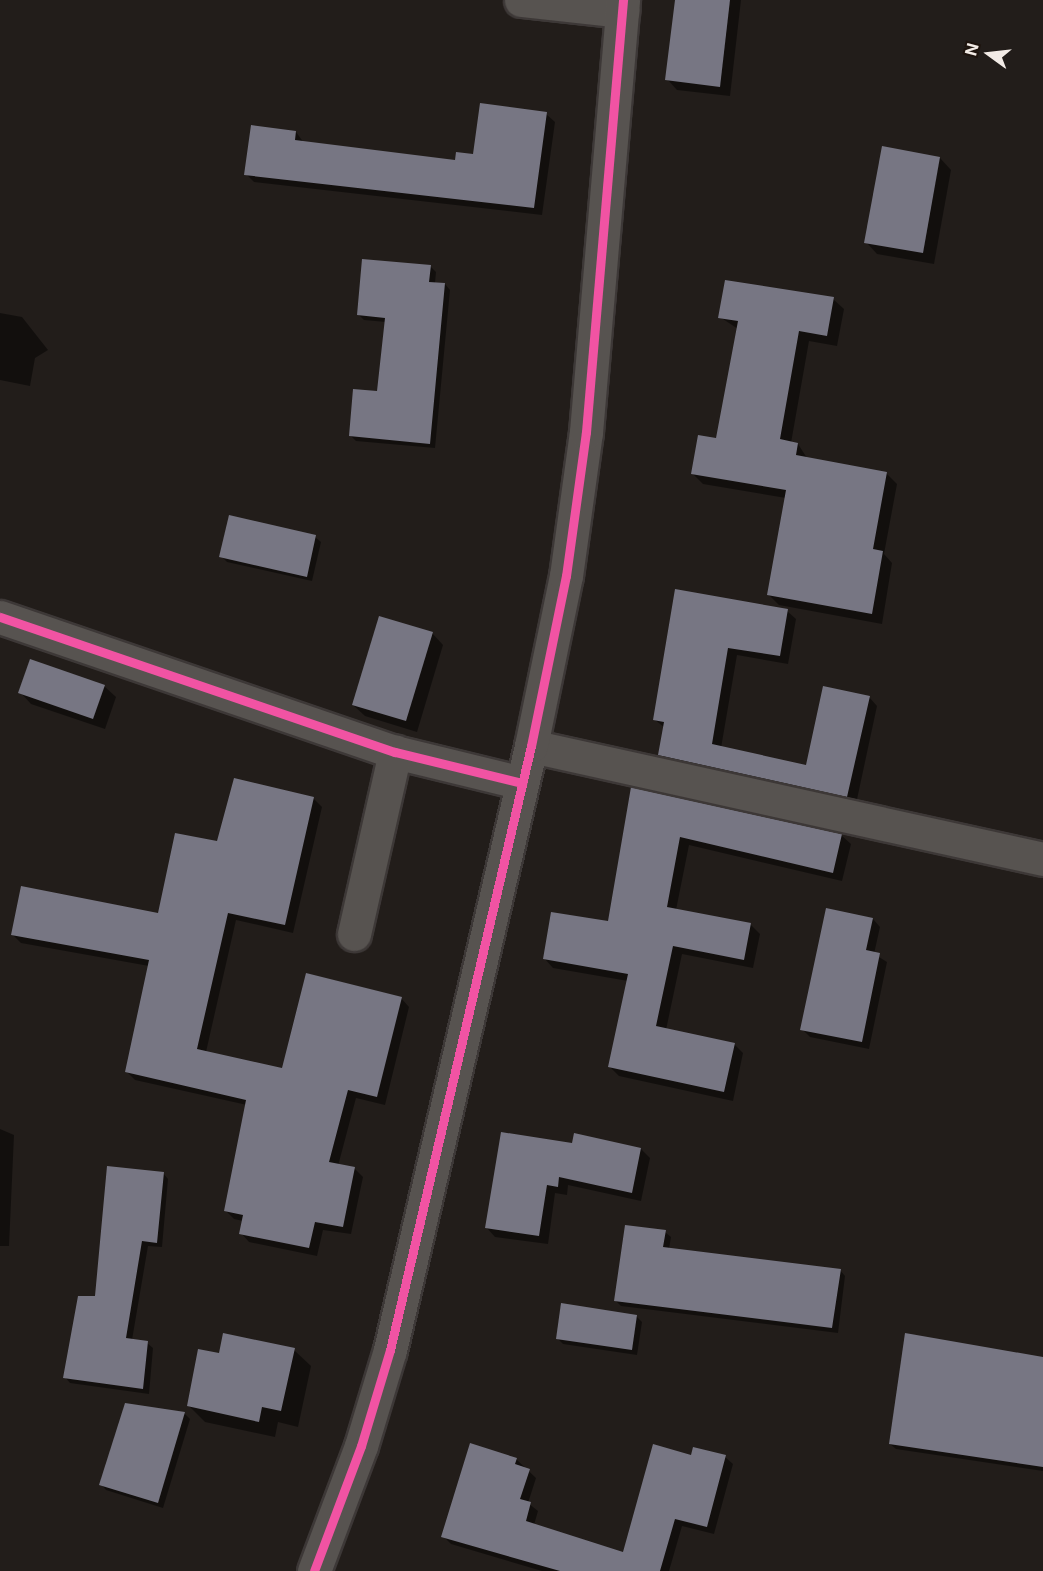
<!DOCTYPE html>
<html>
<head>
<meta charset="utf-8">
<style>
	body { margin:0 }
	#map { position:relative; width:1043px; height:1571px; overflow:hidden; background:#221d1a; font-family:Inter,sans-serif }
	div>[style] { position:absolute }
	.shadow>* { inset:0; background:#0007 }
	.building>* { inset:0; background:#777683 }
	.roads { filter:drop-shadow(2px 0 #3d3837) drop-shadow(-2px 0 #3d3837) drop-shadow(0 2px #3d3837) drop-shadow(0 -2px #3d3837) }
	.minor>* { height:33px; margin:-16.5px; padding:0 16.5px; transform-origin:16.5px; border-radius:16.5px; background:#575350 }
	.cycleway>* { height:9px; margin:-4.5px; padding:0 4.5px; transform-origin:4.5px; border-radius:4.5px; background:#f153a3 }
	span { translate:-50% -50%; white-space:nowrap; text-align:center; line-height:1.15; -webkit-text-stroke:6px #1d130d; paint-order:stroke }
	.north { position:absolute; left:959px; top:24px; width:60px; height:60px; -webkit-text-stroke:4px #1d130d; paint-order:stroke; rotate:285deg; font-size:16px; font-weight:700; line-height:24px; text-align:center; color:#f2ebe6 }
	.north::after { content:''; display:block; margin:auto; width:21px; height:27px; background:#f2ebe6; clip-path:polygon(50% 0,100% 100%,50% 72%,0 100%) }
</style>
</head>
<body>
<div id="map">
	<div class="shadow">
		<i style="clip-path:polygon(676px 0,741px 0,730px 96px,677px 90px,667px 79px)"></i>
		<i style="clip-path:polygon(546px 114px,555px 122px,542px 215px,254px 182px,246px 174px,296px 132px,304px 143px,456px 161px,474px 156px)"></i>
		<i style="clip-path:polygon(940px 158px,951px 170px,934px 264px,877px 254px,866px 242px)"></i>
		<i style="clip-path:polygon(430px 266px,436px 272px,435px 283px,445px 284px,450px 290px,435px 448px,356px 441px,351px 436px,379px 393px,386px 322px,364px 320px,359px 315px)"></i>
		<i style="clip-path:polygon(833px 299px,844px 309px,837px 346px,809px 341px,791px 443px,798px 444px,807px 458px,886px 473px,897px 484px,884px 554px,892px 563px,882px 624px,779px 605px,768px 594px,786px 498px,703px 484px,693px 474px,717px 440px,738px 329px,720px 317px)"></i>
		<i style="clip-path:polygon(0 313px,22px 317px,48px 350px,35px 358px,30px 386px,0 380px)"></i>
		<i style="clip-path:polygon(315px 537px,321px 542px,312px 581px,227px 562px,221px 556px)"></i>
		<i style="clip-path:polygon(676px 591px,787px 611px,796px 619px,788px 664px,737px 655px,721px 748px,807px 766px,869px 697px,877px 706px,856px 804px,669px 763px,660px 754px,665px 728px,654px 719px)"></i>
		<i style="clip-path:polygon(432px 633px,443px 645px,417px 732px,365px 716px,353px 705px)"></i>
		<i style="clip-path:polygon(104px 686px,116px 697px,105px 729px,31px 704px,20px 692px)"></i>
		<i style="clip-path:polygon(235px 780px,314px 799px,322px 807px,293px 933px,236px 920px,206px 1052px,283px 1070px,401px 998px,409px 1007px,385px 1105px,356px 1098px,338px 1166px,355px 1169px,363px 1177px,351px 1234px,323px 1230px,317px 1256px,249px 1242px,241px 1233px,243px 1221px,234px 1219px,226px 1211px,247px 1105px,135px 1080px,127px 1072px,149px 966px,21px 943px,12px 934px,159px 915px,218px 843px)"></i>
		<i style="clip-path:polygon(633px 789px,841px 835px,851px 844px,842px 881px,689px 845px,676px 910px,751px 925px,760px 934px,753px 968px,682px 954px,666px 1030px,734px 1044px,743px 1053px,733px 1101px,619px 1076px,609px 1066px,628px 981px,553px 968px,544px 958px,609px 923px)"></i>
		<i style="clip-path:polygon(873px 919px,880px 927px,874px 954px,887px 962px,869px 1049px,810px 1037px,802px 1029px)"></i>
		<i style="clip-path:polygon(0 1129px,14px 1135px,9px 1246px,0 1246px)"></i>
		<i style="clip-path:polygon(573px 1144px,641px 1149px,650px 1158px,641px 1201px,568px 1185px,567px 1195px,555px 1193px,548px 1244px,495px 1237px,486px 1227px)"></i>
		<i style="clip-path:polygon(163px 1173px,168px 1179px,162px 1247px,148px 1246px,132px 1340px,147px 1343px,153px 1348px,149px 1394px,70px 1383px,65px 1377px,97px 1298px)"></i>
		<i style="clip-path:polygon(665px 1232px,671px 1237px,669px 1249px,840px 1270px,845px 1276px,838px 1333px,621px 1306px,616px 1301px)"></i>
		<i style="clip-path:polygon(636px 1316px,642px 1322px,637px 1355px,563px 1344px,557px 1338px)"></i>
		<i style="clip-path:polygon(294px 1350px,311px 1366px,298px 1427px,278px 1422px,275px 1437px,205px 1422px,188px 1405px,220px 1354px)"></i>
		<i style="clip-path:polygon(1043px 1358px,1043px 1471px,896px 1449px,890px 1444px)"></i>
		<i style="clip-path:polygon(184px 1413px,190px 1419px,163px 1508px,106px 1490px,101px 1484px)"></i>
		<i style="clip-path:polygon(725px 1457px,733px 1464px,714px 1534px,682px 1526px,669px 1571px,542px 1571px,451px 1544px,443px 1536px,516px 1459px,536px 1478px,528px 1503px,538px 1511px,534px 1525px,624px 1553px)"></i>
	</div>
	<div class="building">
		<i style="clip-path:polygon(675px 0,730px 0,720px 87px,665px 80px)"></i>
		<i style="clip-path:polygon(480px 103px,547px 112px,534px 208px,244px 175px,251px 125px,296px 131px,295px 140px,455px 160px,456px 152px,473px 154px)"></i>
		<i style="clip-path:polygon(882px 146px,940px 157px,923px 253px,864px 243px)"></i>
		<i style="clip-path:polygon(362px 259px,431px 265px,429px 282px,445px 283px,430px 444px,349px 436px,353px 389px,377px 391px,385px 318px,357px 315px)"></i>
		<i style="clip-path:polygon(725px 280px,834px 297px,827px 336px,799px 331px,780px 439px,798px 443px,796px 455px,887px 472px,873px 549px,883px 551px,872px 614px,767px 595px,786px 490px,691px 474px,698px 435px,716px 438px,738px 321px,718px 318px)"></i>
		<i style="clip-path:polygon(229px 515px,316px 535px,307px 577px,219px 557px)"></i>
		<i style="clip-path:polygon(675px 589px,788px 609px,780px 656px,728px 648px,712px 744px,806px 765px,823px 686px,870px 696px,847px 797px,658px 755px,664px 722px,653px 720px)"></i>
		<i style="clip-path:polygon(379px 616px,433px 632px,406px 721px,352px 705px)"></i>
		<i style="clip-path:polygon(30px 659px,105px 685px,93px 719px,18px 693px)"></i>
		<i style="clip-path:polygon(234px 778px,314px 797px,285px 925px,228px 913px,197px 1049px,282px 1068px,306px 973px,402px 997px,377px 1097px,348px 1090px,329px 1162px,355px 1167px,343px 1227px,315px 1222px,309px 1248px,239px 1234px,243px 1215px,224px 1211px,246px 1100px,125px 1072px,149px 960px,11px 935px,21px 886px,158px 913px,175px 833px,217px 841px)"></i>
		<i style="clip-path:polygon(631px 787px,842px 834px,833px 873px,680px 837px,667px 907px,751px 923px,744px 960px,673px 946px,656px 1026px,735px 1043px,724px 1092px,608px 1067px,628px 974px,543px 959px,551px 912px,608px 921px)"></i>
		<i style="clip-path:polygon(826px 908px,873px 918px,866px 950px,880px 953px,862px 1042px,800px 1030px)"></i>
		<i style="clip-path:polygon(501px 1132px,572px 1143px,574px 1133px,641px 1148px,632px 1193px,559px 1177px,558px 1187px,547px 1185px,539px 1236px,485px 1228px)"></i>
		<i style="clip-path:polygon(107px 1166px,164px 1172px,157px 1243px,142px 1241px,126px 1338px,148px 1341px,143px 1389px,63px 1378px,78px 1296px,95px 1296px)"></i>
		<i style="clip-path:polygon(625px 1225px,666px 1230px,663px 1247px,841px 1269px,832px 1328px,614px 1301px)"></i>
		<i style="clip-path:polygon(561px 1303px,637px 1315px,632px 1350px,556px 1339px)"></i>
		<i style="clip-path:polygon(223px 1333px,295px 1348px,281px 1411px,262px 1407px,259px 1422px,187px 1406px,198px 1349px,219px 1353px)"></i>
		<i style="clip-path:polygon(905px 1333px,1043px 1357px,1043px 1467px,889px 1444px)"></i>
		<i style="clip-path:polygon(125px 1403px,185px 1412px,158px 1503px,99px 1485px)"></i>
		<i style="clip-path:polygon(470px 1443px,517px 1458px,515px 1464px,530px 1469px,520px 1499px,531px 1502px,526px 1521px,623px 1552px,653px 1444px,691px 1455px,693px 1447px,726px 1455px,707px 1527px,675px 1519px,660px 1571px,560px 1571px,441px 1537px)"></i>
	</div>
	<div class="roads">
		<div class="minor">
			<i style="left:521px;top:0;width:102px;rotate:6.2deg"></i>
			<i style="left:0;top:617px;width:417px;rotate:18.9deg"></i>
			<i style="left:395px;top:752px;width:131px;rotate:13.7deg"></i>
			<i style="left:531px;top:746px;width:524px;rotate:12.45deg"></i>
			<i style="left:354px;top:934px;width:187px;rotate:-77.3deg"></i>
			<i style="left:314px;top:1571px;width:134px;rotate:-69.4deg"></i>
			<i style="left:361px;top:1446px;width:100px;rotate:-73.2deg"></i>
			<i style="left:390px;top:1350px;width:620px;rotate:-76.86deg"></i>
			<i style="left:531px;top:746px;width:174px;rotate:-78.4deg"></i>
			<i style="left:566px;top:576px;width:145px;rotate:-82.1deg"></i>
			<i style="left:586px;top:432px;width:434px;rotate:-85.1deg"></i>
		</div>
	</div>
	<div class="cycleway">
		<i style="left:0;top:617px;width:417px;rotate:18.9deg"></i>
		<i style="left:395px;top:752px;width:131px;rotate:13.7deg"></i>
		<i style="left:314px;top:1571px;width:134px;rotate:-69.4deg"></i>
		<i style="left:361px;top:1446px;width:100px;rotate:-73.2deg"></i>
		<i style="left:390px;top:1350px;width:620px;rotate:-76.86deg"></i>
		<i style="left:531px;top:746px;width:174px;rotate:-78.4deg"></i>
		<i style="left:566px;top:576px;width:145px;rotate:-82.1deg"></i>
		<i style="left:586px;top:432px;width:434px;rotate:-85.1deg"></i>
	</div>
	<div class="north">N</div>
</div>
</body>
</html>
